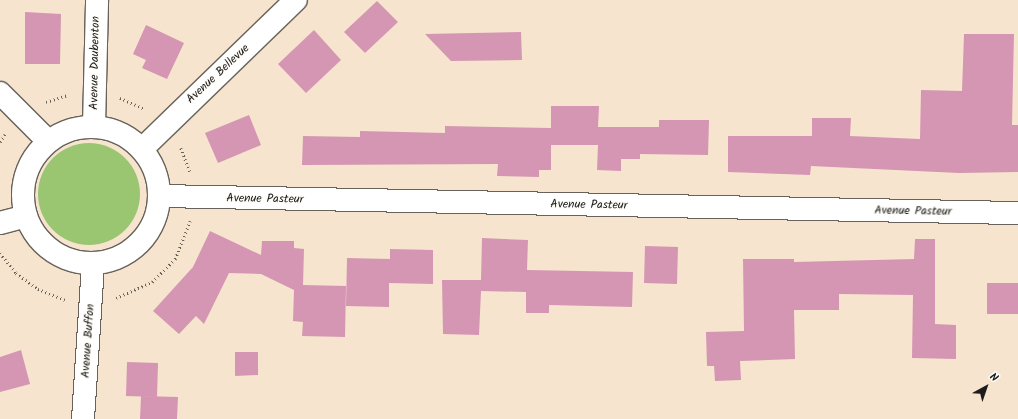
<!DOCTYPE html>
<html>
<head>
<meta charset="utf-8">
<style>
	body { margin:0 }
	#map { position:relative; width:1018px; height:419px; overflow:hidden; background:#f6e4ce; font-family:Kalam,sans-serif }
	div>[style] { position:absolute }
	.green>* { inset:0; background:#9ac571 }
	.round { border-radius:50% }
	.building>* { inset:0; background:#d596b3 }
	.path>* { height:2.5px; margin-top:-1.25px; transform-origin:0; background:repeating-linear-gradient(90deg,#68625a 0 1px,transparent 0 4px) }
	.roads { filter:drop-shadow(1px 0 #68625a) drop-shadow(-1px 0 #68625a) drop-shadow(0 1px #68625a) drop-shadow(0 -1px #68625a) }
	.minor>* { height:22px; margin:-11px; padding:0 11px; transform-origin:11px; border-radius:11px; background:#fff }
	.minor>.ring { margin:-11px; padding:0; box-sizing:content-box; background:none; border:22px solid #fff; border-radius:50% }
	span { translate:-50% -50%; white-space:nowrap; text-align:center; line-height:1.15; -webkit-text-stroke:3px #fdfcf7; paint-order:stroke }
	.street-label { font-size:12px; color:#1c1c1c }
	.north { position:absolute; left:966px; top:367px; width:40px; height:40px; -webkit-text-stroke:3px #fdfcf7; paint-order:stroke; rotate:40deg; font-size:11px; font-weight:700; line-height:16px; text-align:center; color:#1c1c1c }
	.north::after { content:''; display:block; margin:auto; width:14px; height:18px; background:#1c1c1c; clip-path:polygon(50% 0,100% 100%,50% 72%,0 100%) }
</style>
</head>
<body>
<div id="map">
	<div class="green">
		<i class="round" style="left:38px;top:143px;width:102px;height:102px"></i>
	</div>
	<div class="building">
		<i style="clip-path:polygon(377px 1px,398px 22px,365px 53px,344px 32px)"></i>
		<i style="clip-path:polygon(25px 12px,61px 14px,60px 64px,25px 64px)"></i>
		<i style="clip-path:polygon(146px 25px,184px 43px,167px 79px,142px 68px,146px 60px,133px 54px)"></i>
		<i style="clip-path:polygon(314px 30px,341px 60px,306px 93px,278px 64px)"></i>
		<i style="clip-path:polygon(521px 32px,522px 60px,451px 61px,425px 34px)"></i>
		<i style="clip-path:polygon(964px 34px,1014px 34px,1012px 125px,1018px 125px,1018px 172px,959px 173px,811px 166px,810px 175px,728px 172px,728px 136px,812px 136px,812px 118px,851px 118px,850px 136px,920px 139px,921px 90px,962px 91px)"></i>
		<i style="clip-path:polygon(551px 106px,599px 106px,598px 127px,659px 127px,659px 120px,709px 120px,708px 155px,640px 154px,640px 159px,621px 159px,621px 171px,597px 170px,598px 145px,551px 145px)"></i>
		<i style="clip-path:polygon(249px 115px,261px 145px,218px 163px,205px 133px)"></i>
		<i style="clip-path:polygon(445px 126px,551px 128px,551px 170px,539px 170px,539px 177px,497px 176px,498px 164px,302px 165px,303px 136px,360px 137px,360px 131px,445px 133px)"></i>
		<i style="clip-path:polygon(210px 231px,261px 255px,262px 241px,294px 241px,294px 248px,304px 249px,303px 285px,346px 286px,345px 337px,302px 336px,303px 322px,293px 321px,294px 290px,261px 274px,229px 273px,204px 324px,196px 316px,179px 334px,153px 311px,193px 267px)"></i>
		<i style="clip-path:polygon(482px 238px,528px 240px,527px 270px,633px 272px,632px 307px,549px 305px,549px 313px,526px 313px,526px 292px,481px 291px,479px 335px,443px 334px,442px 280px,481px 280px)"></i>
		<i style="clip-path:polygon(915px 239px,935px 239px,935px 324px,956px 325px,956px 359px,912px 358px,913px 295px,839px 294px,839px 310px,794px 310px,795px 359px,740px 361px,741px 380px,715px 381px,714px 366px,707px 366px,706px 332px,744px 331px,743px 259px,794px 259px,794px 262px,914px 259px)"></i>
		<i style="clip-path:polygon(645px 246px,678px 247px,677px 284px,644px 283px)"></i>
		<i style="clip-path:polygon(390px 249px,433px 250px,433px 284px,389px 283px,389px 307px,346px 306px,347px 258px,390px 259px)"></i>
		<i style="clip-path:polygon(987px 283px,1018px 283px,1018px 314px,987px 314px)"></i>
		<i style="clip-path:polygon(21px 350px,30px 384px,0 392px,0 357px)"></i>
		<i style="clip-path:polygon(235px 352px,258px 352px,258px 375px,235px 376px)"></i>
		<i style="clip-path:polygon(127px 362px,158px 363px,157px 397px,126px 396px)"></i>
		<i style="clip-path:polygon(141px 396px,178px 397px,177px 419px,140px 419px)"></i>
	</div>
	<div class="path">
		<i style="left:120px;top:98px;width:27px;rotate:24deg"></i>
		<i style="left:46px;top:102px;width:23px;rotate:-18deg"></i>
		<i style="left:0;top:142px;width:9px;rotate:-58deg"></i>
		<i style="left:181px;top:148px;width:25px;rotate:69deg"></i>
		<i style="left:0;top:253px;width:26px;rotate:51deg"></i>
		<i style="left:16px;top:273px;width:27px;rotate:36deg"></i>
		<i style="left:38px;top:289px;width:29px;rotate:22deg"></i>
		<i style="left:116px;top:298px;width:39px;rotate:-24deg"></i>
		<i style="left:152px;top:282px;width:33px;rotate:-45deg"></i>
		<i style="left:175px;top:259px;width:41px;rotate:-68.5deg"></i>
	</div>
	<div class="roads">
		<div class="minor">
			<i style="left:0;top:93px;width:68px;rotate:45deg"></i>
			<i style="left:94px;top:126px;width:126px;rotate:-88.6deg"></i>
			<i class="ring" style="left:23px;top:127px;width:114px;height:114px"></i>
			<i style="left:142px;top:149px;width:214px;rotate:-44.1deg"></i>
			<i style="left:160px;top:196px;width:858px;rotate:1.14deg"></i>
			<i style="left:0;top:223px;width:27px;rotate:-15deg"></i>
			<i style="left:83px;top:419px;width:155px;rotate:-86.3deg"></i>
		</div>
	</div>
	<div class="street-label">
		<span style="left:95px;top:63px;rotate:-89deg">Avenue Daubenton</span>
		<span style="left:218px;top:74px;rotate:-43deg">Avenue Bellevue</span>
		<span style="left:265px;top:199px;rotate:1deg">Avenue Pasteur</span>
		<span style="left:589px;top:205px;rotate:1deg">Avenue Pasteur</span>
		<span style="left:913px;top:211px;rotate:1deg">Avenue Pasteur</span>
		<span style="left:88px;top:341px;rotate:-86deg">Avenue Buffon</span>
	</div>
	<div class="north">N</div>
</div>
</body>
</html>
